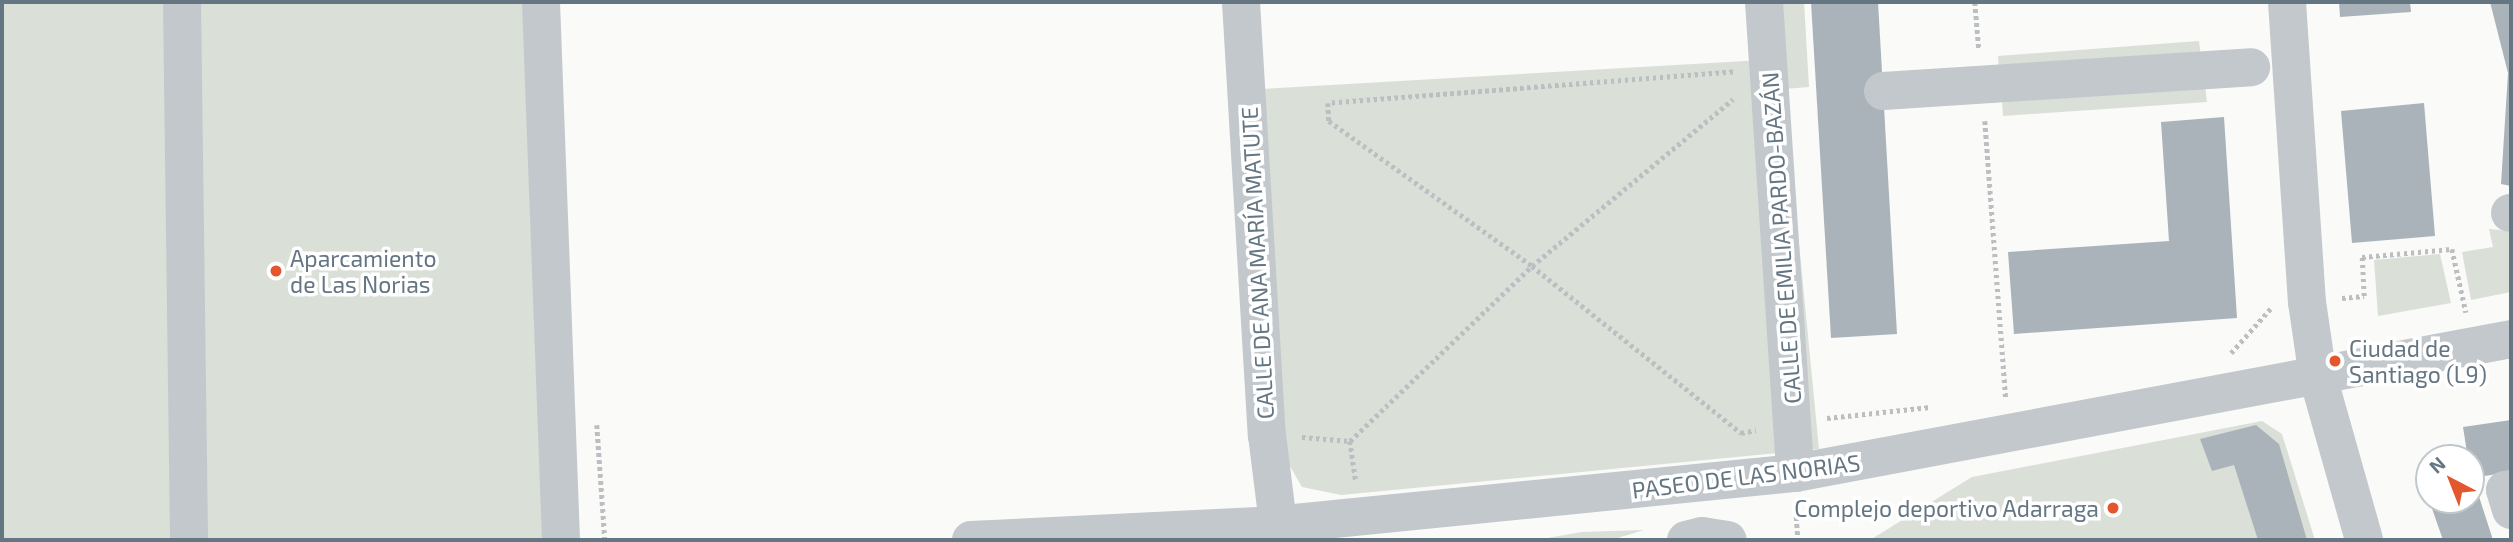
<!DOCTYPE html>
<html>
<head>
<meta charset="utf-8">
<style>
	body { margin:0 }
	#map { position:relative; width:2513px; height:542px; overflow:hidden; background:#fafaf8; font-family:"Exo 2",sans-serif }
	div>[style] { position:absolute }
	.green>* { inset:0; background:#dadfd7 }
	.building>* { inset:0; background:#aab3b9 }
	.path>* { height:4.5px; margin-top:-2.25px; transform-origin:0; background:repeating-linear-gradient(90deg,#bbbfc2 0 3.5px,transparent 0 7px) }
	.minor>* { height:38px; margin:-19px; padding:0 19px; transform-origin:19px; border-radius:19px; background:#c3c8cc }
	.dots>* { width:19px; height:19px; translate:-50% -50%; box-sizing:border-box; border:4px solid #fff; border-radius:50% }
	span { translate:-50% -50%; white-space:nowrap; text-align:center; line-height:1.15; -webkit-text-stroke:7px #fff; paint-order:stroke }
	.street-label { font-size:23px; color:#657683 }
	.poi-label { font-size:23px; color:#657683 }
	.left { translate:0 -50%; text-align:left }
	.right { translate:-100% -50%; text-align:right }
	.frame { position:absolute; inset:0; border:4px solid #657683; pointer-events:none }
	.north { position:absolute; left:2415px; top:444px; width:70px; height:70px; box-sizing:border-box; background:#fff; border:2px solid #c1c8cd; border-radius:50%; rotate:318deg; font-size:19px; font-weight:700; line-height:28px; text-align:center; color:#657683 }
	.north::after { content:''; display:block; margin:auto; width:24px; height:32px; background:#e4572e; clip-path:polygon(50% 0,100% 100%,50% 72%,0 100%) }
</style>
</head>
<body>
<div id="map">
	<div class="green">
		<i style="clip-path:polygon(2px 2px,540px 2px,560px 540px,2px 540px)"></i>
		<i style="clip-path:polygon(1777px 2px,1804px 2px,1809px 87px,1784px 89px,1819px 449px,1341px 495px,1302px 487px,1287px 461px,1262px 89px,1781px 59px)"></i>
		<i style="clip-path:polygon(2199px 41px,2201px 57px,1999px 71px,1998px 56px)"></i>
		<i style="clip-path:polygon(2205px 86px,2207px 102px,2003px 116px,2002px 100px)"></i>
		<i style="clip-path:polygon(2489px 229px,2511px 231px,2511px 292px,2471px 300px,2462px 252px,2493px 247px)"></i>
		<i style="clip-path:polygon(2440px 254px,2451px 303px,2378px 316px,2374px 260px)"></i>
		<i style="clip-path:polygon(2262px 421px,2282px 434px,2315px 540px,1870px 540px,1972px 477px)"></i>
		<i style="clip-path:polygon(1644px 530px,1611px 540px,1536px 540px,1582px 532px)"></i>
	</div>
	<div class="building">
		<i style="clip-path:polygon(1811px 2px,1878px 2px,1897px 334px,1831px 338px)"></i>
		<i style="clip-path:polygon(2339px 2px,2410px 2px,2411px 12px,2340px 17px)"></i>
		<i style="clip-path:polygon(2490px 2px,2511px 2px,2511px 186px,2501px 184px,2508px 73px)"></i>
		<i style="clip-path:polygon(2424px 103px,2435px 236px,2352px 243px,2341px 111px)"></i>
		<i style="clip-path:polygon(2224px 117px,2237px 318px,2014px 334px,2008px 252px,2169px 241px,2161px 122px)"></i>
		<i style="clip-path:polygon(2511px 420px,2511px 472px,2471px 478px,2463px 427px)"></i>
		<i style="clip-path:polygon(2256px 425px,2279px 444px,2307px 540px,2258px 540px,2234px 465px,2212px 471px,2200px 439px)"></i>
		<i style="clip-path:polygon(2473px 478px,2493px 540px,2443px 540px,2429px 500px,2471px 500px)"></i>
	</div>
	<div class="path">
		<i style="left:1975px;top:2px;width:48px;rotate:85.2deg"></i>
		<i style="left:1733px;top:72px;width:406px;rotate:175.6deg"></i>
		<i style="left:1328px;top:103px;width:18px;rotate:87deg"></i>
		<i style="left:1329px;top:121px;width:249px;rotate:35.5deg"></i>
		<i style="left:1532px;top:266px;width:268px;rotate:38.6deg"></i>
		<i style="left:1741px;top:433px;width:15px;rotate:-11deg"></i>
		<i style="left:1985px;top:121px;width:279px;rotate:85.7deg"></i>
		<i style="left:2342px;top:298px;width:22px;rotate:-5deg"></i>
		<i style="left:2364px;top:296px;width:39px;rotate:-93deg"></i>
		<i style="left:2362px;top:257px;width:90px;rotate:-5.1deg"></i>
		<i style="left:2452px;top:249px;width:65px;rotate:77.5deg"></i>
		<i style="left:2231px;top:353px;width:60px;rotate:-48.4deg"></i>
		<i style="left:1827px;top:418px;width:104px;rotate:-6.1deg"></i>
		<i style="left:597px;top:425px;width:115px;rotate:86deg"></i>
		<i style="left:1302px;top:437px;width:48px;rotate:4.8deg"></i>
		<i style="left:1350px;top:441px;width:41px;rotate:81.7deg"></i>
		<i style="left:1350px;top:441px;width:252px;rotate:-43.9deg"></i>
		<i style="left:1532px;top:266px;width:261px;rotate:-39.7deg"></i>
		<i style="left:1796px;top:510px;width:30px;rotate:86deg"></i>
	</div>
	<div class="minor">
		<i style="left:182px;top:2px;width:538px;rotate:89.25deg"></i>
		<i style="left:541px;top:2px;width:538px;rotate:87.87deg"></i>
		<i style="left:1241px;top:2px;width:434px;rotate:86.6deg"></i>
		<i style="left:1267px;top:435px;width:106px;rotate:82.9deg"></i>
		<i style="left:1764px;top:2px;width:472px;rotate:86.2deg"></i>
		<i style="left:2287px;top:2px;width:301px;rotate:86.2deg"></i>
		<i style="left:2307px;top:302px;width:76px;rotate:81.7deg"></i>
		<i style="left:2318px;top:377px;width:169px;rotate:74.2deg"></i>
		<i style="left:1883px;top:91px;width:369px;rotate:-3.7deg"></i>
		<i style="left:2510px;top:213px;width:1px"></i>
		<i style="left:2511px;top:489px;width:6px;rotate:171deg"></i>
		<i style="left:2505px;top:490px;width:21px;rotate:73deg"></i>
		<i style="left:971px;top:540px;width:304px;rotate:-2.8deg"></i>
		<i style="left:1275px;top:525px;width:523px;rotate:-5.71deg"></i>
		<i style="left:1795px;top:473px;width:728px;rotate:-10.6deg"></i>
		<i style="left:1686px;top:540px;width:16px;rotate:-14deg"></i>
		<i style="left:1702px;top:536px;width:26px;rotate:9deg"></i>
	</div>
	<div class="dots">
		<i style="left:276px;top:271px;background:#e4572e"></i>
		<i style="left:2335px;top:361px;background:#e4572e"></i>
		<i style="left:2113px;top:508px;background:#e4572e"></i>
	</div>
	<div class="street-label">
		<span style="left:1781px;top:238px;rotate:-94deg">CALLE DE EMILIA PARDO-BAZÁN</span>
		<span style="left:1257px;top:263px;rotate:-93deg">CALLE DE ANA MARÍA MATUTE</span>
		<span style="left:1746px;top:476px;rotate:-7deg">PASEO DE LAS NORIAS</span>
	</div>
	<div class="poi-label">
		<span class="left" style="left:290px;top:271px">Aparcamiento<br>de Las Norias</span>
		<span class="left" style="left:2349px;top:361px">Ciudad de<br>Santiago (L9)</span>
		<span class="right" style="left:2099px;top:508px">Complejo deportivo Adarraga</span>
	</div>
	<div class="frame"></div>
	<div class="north">N</div>
</div>
</body>
</html>
